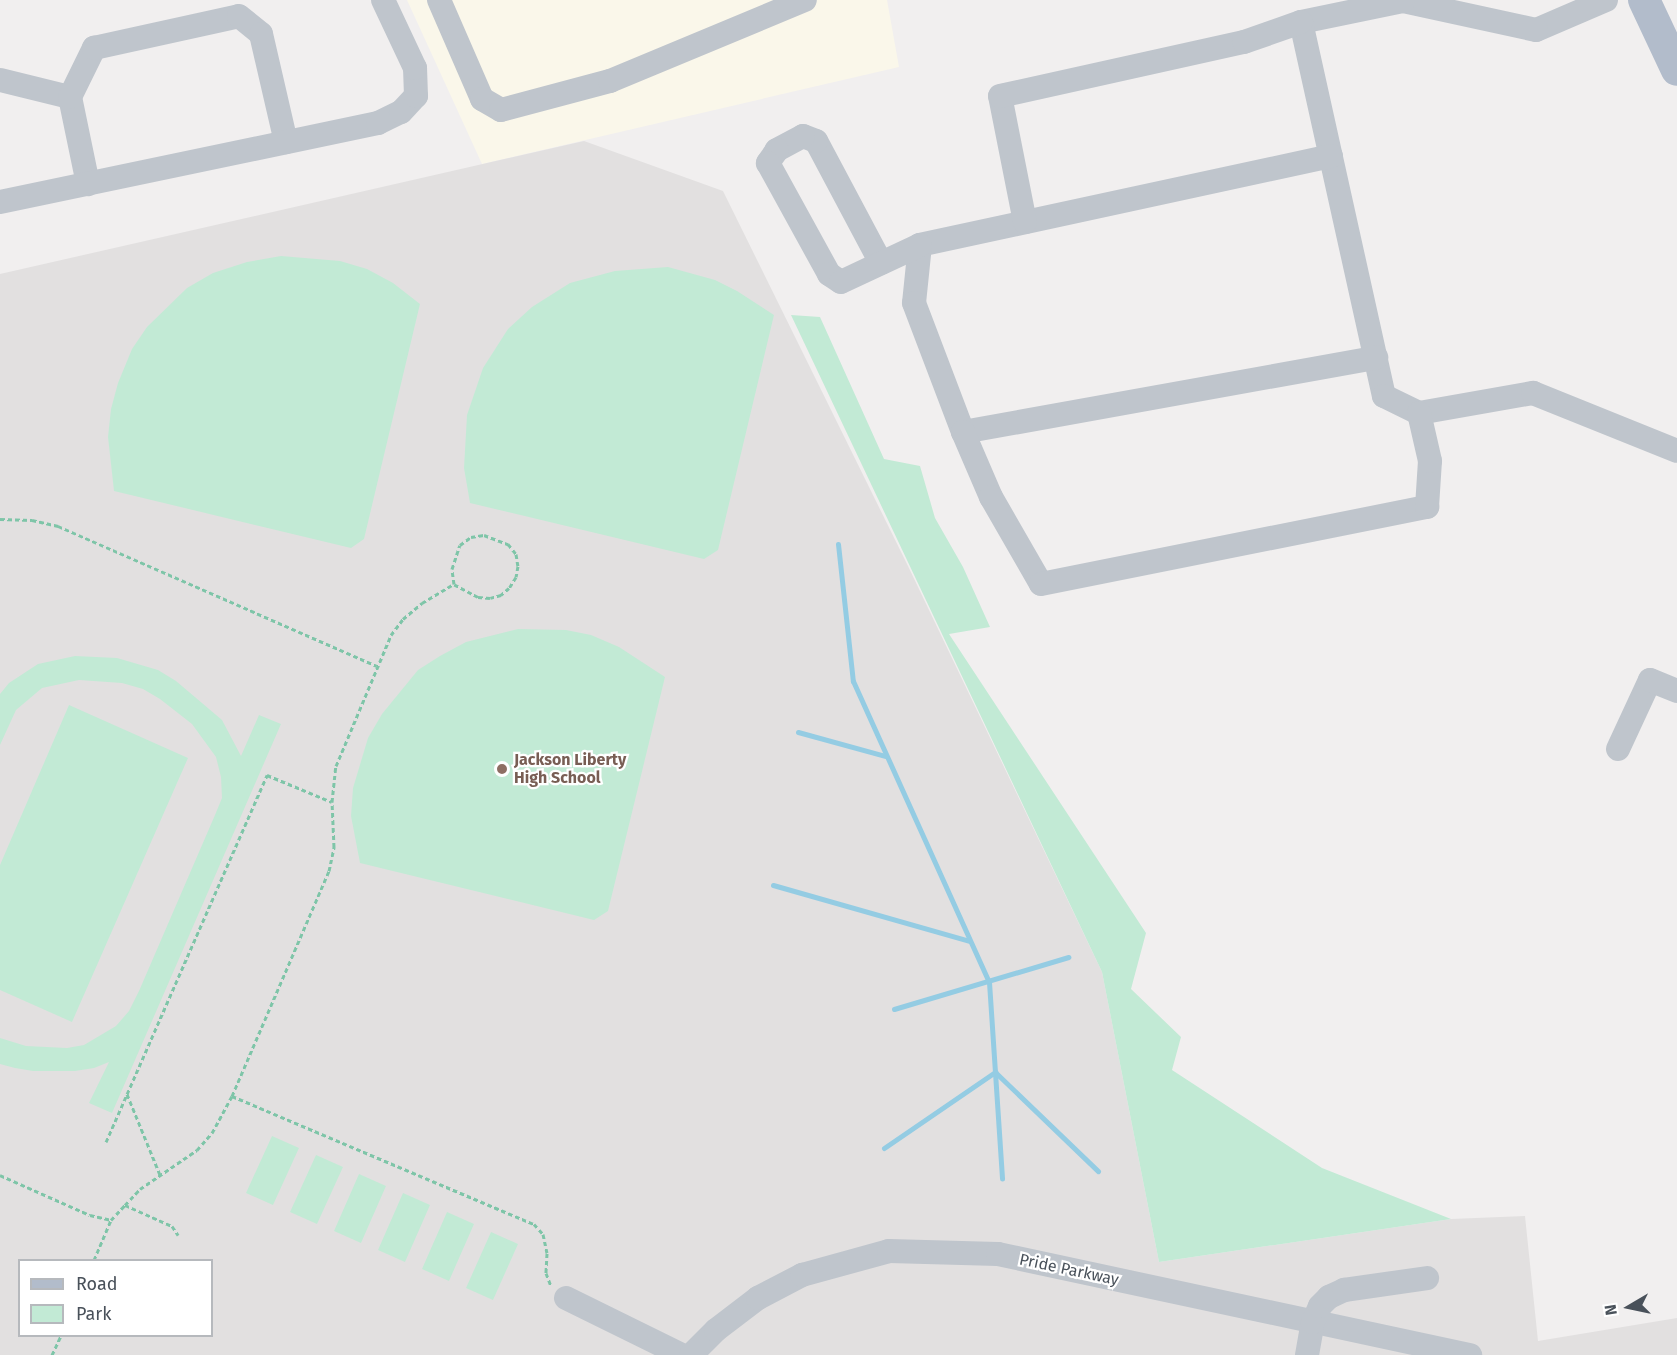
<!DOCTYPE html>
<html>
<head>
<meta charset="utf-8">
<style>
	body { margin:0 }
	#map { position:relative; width:1677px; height:1355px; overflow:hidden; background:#f1efef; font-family:"Fira Sans",sans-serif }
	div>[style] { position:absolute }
	.commercial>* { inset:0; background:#faf7ea }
	.education>* { inset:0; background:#e2e0e0 }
	.green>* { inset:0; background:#c2ead5 }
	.stream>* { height:5px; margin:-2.5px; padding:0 2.5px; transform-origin:2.5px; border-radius:2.5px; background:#94cce3 }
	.path>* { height:3px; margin-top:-1.5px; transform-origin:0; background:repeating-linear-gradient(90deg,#7ec5a8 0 4.5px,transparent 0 7.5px) }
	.minor>* { height:24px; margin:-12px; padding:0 12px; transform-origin:12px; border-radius:12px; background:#bfc5cc }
	.major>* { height:32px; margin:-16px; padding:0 16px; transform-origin:16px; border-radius:16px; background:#b2bccb }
	.dots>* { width:16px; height:16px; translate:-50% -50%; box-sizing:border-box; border:3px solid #fff; border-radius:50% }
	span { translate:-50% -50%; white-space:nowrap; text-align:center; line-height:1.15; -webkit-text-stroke:4.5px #fff; paint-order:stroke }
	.education-label { font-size:16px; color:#785e54; font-weight:700 }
	.left { translate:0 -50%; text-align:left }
	.street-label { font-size:16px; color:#49515a }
	.legend { position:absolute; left:18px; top:1259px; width:195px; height:78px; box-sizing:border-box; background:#fff; border:2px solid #b6b9bd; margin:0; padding:8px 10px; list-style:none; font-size:18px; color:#49515a }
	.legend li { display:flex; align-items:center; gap:12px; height:30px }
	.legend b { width:30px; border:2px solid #b6b9bd }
	.north { position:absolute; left:1599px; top:1277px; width:60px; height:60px; -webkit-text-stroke:4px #fff; paint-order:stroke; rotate:261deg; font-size:16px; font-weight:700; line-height:24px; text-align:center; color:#49515a }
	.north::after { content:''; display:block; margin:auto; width:21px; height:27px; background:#49515a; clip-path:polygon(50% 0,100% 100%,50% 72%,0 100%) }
</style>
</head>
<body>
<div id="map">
	<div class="commercial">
		<i style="clip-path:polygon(407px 0,887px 0,899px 67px,482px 164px)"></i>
	</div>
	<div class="education">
		<i style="clip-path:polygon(evenodd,584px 141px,723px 191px,908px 566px,1102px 972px,1159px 1262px,1451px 1219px,1525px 1216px,1538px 1341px,1677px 1318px,1677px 1355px,0 1355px,0 274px,584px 141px,20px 1260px,212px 1260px,212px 1336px,20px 1336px,20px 1260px)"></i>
	</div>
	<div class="green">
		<i style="clip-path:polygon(281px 256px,340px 261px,367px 269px,393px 283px,420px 304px,364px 539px,351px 548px,114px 491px,108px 437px,111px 409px,118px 383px,132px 349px,147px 327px,187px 288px,213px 273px,247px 262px)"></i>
		<i style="clip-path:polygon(668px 267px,715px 280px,737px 291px,774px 315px,718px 550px,704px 559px,470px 503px,464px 468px,467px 415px,483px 368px,508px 329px,532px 307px,570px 283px,615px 271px)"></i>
		<i style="clip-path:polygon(791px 315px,820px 317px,884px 459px,920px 466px,935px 518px,963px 567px,990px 627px,949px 634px,1146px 933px,1131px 989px,1181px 1037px,1172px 1070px,1322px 1168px,1451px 1219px,1159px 1262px,1102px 972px)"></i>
		<i style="clip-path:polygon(518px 629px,566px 630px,591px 635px,619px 647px,665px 677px,608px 911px,594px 920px,360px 863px,351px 816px,353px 788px,368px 738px,382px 714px,418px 670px,440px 656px,466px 642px)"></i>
		<i style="clip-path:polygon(75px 656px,117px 658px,158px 670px,176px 681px,222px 720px,241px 756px,259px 715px,281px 724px,112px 1113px,89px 1103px,109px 1062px,94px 1068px,75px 1071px,33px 1071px,15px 1068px,0 1064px,0 1038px,26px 1046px,67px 1048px,84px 1045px,116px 1026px,129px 1011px,139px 991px,215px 815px,222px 798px,221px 777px,216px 757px,192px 724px,160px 699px,143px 689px,122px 683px,79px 680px,42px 688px,16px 710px,0 745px,0 694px,9px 683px,38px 664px)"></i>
		<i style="clip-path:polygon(69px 705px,188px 758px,72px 1022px,0 990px,0 865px)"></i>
		<i style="clip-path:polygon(272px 1136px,299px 1148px,273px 1205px,246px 1193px)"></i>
		<i style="clip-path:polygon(316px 1155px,343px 1167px,317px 1224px,290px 1212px)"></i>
		<i style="clip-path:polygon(359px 1174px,386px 1186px,361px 1243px,334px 1231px)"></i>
		<i style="clip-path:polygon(403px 1193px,430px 1205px,405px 1262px,378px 1250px)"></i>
		<i style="clip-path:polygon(447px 1212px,474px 1224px,449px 1281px,422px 1269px)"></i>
		<i style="clip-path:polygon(491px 1232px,518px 1244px,493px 1300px,466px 1288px)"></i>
	</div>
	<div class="stream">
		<i style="left:838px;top:544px;width:138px;rotate:83.8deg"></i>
		<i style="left:853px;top:681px;width:330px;rotate:65.7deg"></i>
		<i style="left:989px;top:982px;width:197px;rotate:86.2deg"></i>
		<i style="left:798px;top:732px;width:90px;rotate:15.4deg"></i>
		<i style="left:773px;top:885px;width:204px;rotate:15.9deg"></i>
		<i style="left:894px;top:1009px;width:182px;rotate:-16.6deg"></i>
		<i style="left:884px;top:1148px;width:135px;rotate:-34.4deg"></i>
		<i style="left:995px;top:1072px;width:143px;rotate:43.9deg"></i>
	</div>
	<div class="path">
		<i style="left:0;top:519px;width:32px;rotate:2deg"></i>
		<i style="left:32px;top:520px;width:27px;rotate:13deg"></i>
		<i style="left:58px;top:526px;width:348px;rotate:23.7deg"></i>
		<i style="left:484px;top:535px;width:26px;rotate:21deg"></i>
		<i style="left:508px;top:544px;width:13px;rotate:51deg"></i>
		<i style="left:516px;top:554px;width:12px;rotate:81deg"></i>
		<i style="left:518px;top:566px;width:11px;rotate:100deg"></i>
		<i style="left:516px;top:577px;width:13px;rotate:122deg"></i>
		<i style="left:509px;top:588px;width:11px;rotate:139deg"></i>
		<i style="left:501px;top:595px;width:11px;rotate:165deg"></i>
		<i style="left:490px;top:598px;width:12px;rotate:-175deg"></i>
		<i style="left:478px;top:597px;width:27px;rotate:-152deg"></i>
		<i style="left:454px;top:584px;width:15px;rotate:-98deg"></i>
		<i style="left:452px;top:569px;width:25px;rotate:-72deg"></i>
		<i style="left:460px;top:545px;width:14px;rotate:-36deg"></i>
		<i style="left:471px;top:537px;width:13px;rotate:-9deg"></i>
		<i style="left:127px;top:1094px;width:87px;rotate:67.8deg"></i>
		<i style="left:232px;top:1096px;width:328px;rotate:23deg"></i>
		<i style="left:534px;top:1224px;width:13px;rotate:48deg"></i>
		<i style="left:543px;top:1234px;width:19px;rotate:78deg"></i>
		<i style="left:547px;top:1253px;width:20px;rotate:93deg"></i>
		<i style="left:546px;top:1273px;width:14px;rotate:69deg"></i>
		<i style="left:106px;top:1142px;width:401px;rotate:-66.3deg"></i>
		<i style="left:267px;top:775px;width:70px;rotate:22.6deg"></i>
		<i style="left:0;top:1175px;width:98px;rotate:24deg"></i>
		<i style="left:90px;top:1215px;width:22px;rotate:13deg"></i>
		<i style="left:125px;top:1205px;width:51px;rotate:24.1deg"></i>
		<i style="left:172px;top:1226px;width:11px;rotate:56deg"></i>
		<i style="left:94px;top:1260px;width:43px;rotate:-67deg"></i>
		<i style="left:111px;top:1220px;width:21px;rotate:-47deg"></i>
		<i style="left:125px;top:1205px;width:22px;rotate:-47deg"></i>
		<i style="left:140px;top:1189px;width:69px;rotate:-34.4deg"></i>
		<i style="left:197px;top:1150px;width:23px;rotate:-49deg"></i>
		<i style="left:212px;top:1133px;width:42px;rotate:-61.6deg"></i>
		<i style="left:232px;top:1096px;width:245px;rotate:-66.7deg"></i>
		<i style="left:329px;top:871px;width:25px;rotate:-78deg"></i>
		<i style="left:334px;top:847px;width:45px;rotate:-92.5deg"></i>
		<i style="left:332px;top:802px;width:36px;rotate:-84deg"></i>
		<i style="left:336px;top:766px;width:142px;rotate:-67.2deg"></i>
		<i style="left:391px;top:635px;width:20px;rotate:-53deg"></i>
		<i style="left:403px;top:619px;width:25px;rotate:-40deg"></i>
		<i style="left:422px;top:603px;width:37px;rotate:-31deg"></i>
		<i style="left:52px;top:1355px;width:21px;rotate:-65deg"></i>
	</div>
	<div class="minor">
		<i style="left:439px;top:0;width:108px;rotate:66.5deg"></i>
		<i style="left:482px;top:99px;width:22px;rotate:30deg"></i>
		<i style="left:501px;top:110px;width:113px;rotate:-14.9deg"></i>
		<i style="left:610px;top:81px;width:211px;rotate:-22.6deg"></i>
		<i style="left:1606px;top:0;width:76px;rotate:156.8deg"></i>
		<i style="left:1536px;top:30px;width:136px;rotate:-167.7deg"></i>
		<i style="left:1403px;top:1px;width:104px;rotate:168.4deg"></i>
		<i style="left:1301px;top:22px;width:383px;rotate:77.5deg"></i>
		<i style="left:1384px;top:396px;width:39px;rotate:26deg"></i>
		<i style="left:1419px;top:413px;width:116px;rotate:-10deg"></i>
		<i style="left:1533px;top:393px;width:155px;rotate:21.9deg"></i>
		<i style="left:0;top:80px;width:72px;rotate:13.7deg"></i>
		<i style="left:70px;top:97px;width:89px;rotate:78.3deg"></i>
		<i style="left:70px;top:97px;width:55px;rotate:-63.9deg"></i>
		<i style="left:94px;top:48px;width:148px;rotate:-12.4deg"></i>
		<i style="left:239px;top:16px;width:28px;rotate:39deg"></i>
		<i style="left:261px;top:34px;width:111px;rotate:77deg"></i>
		<i style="left:1331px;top:156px;width:421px;rotate:167.8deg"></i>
		<i style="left:920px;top:245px;width:58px;rotate:95.9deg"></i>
		<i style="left:914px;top:303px;width:138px;rotate:69.2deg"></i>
		<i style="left:963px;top:432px;width:420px;rotate:-10.2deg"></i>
		<i style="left:0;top:202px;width:386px;rotate:-11.8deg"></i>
		<i style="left:378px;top:123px;width:25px;rotate:-26deg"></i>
		<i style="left:401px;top:112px;width:22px;rotate:-47deg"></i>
		<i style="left:416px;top:96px;width:28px;rotate:-92deg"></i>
		<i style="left:415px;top:68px;width:75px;rotate:-115.2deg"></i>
		<i style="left:1025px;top:222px;width:128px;rotate:-101.2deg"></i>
		<i style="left:1000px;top:96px;width:250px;rotate:-12.5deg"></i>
		<i style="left:1244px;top:42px;width:60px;rotate:-19.3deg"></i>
		<i style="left:881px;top:263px;width:138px;rotate:-118deg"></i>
		<i style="left:816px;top:141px;width:14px;rotate:-159deg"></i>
		<i style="left:803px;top:136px;width:30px;rotate:152deg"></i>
		<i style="left:777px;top:150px;width:16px;rotate:125deg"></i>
		<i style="left:768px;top:163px;width:127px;rotate:61.2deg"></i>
		<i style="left:829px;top:274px;width:14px;rotate:34deg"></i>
		<i style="left:841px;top:282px;width:87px;rotate:-25.1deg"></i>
		<i style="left:963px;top:432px;width:71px;rotate:66.7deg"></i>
		<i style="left:991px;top:497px;width:100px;rotate:60.1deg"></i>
		<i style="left:1041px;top:584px;width:394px;rotate:-11.3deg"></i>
		<i style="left:1427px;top:507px;width:46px;rotate:-86.3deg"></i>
		<i style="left:1430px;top:461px;width:49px;rotate:-102.9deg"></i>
		<i style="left:1618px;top:749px;width:76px;rotate:-65.1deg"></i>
		<i style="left:1650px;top:680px;width:29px;rotate:22deg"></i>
		<i style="left:566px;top:1298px;width:129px;rotate:26.2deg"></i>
		<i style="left:691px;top:1355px;width:35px;rotate:-45deg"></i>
		<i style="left:716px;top:1330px;width:53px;rotate:-37.3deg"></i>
		<i style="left:758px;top:1298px;width:50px;rotate:-27.6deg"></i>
		<i style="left:802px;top:1275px;width:90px;rotate:-15.4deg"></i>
		<i style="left:889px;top:1251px;width:109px;rotate:1.6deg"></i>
		<i style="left:998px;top:1254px;width:483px;rotate:12.1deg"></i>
		<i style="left:1307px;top:1355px;width:34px;rotate:-80deg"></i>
		<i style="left:1313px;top:1322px;width:17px;rotate:-66deg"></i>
		<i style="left:1320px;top:1306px;width:13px;rotate:-45deg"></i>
		<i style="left:1329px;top:1297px;width:17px;rotate:-25deg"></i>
		<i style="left:1344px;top:1290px;width:84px;rotate:-8.2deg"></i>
	</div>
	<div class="major">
		<i style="left:1644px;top:0;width:77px;rotate:64.8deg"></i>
	</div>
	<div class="dots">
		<i style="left:502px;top:769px;background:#8d6e63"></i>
	</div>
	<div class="education-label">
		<span class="left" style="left:514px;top:769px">Jackson Liberty<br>High School</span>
	</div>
	<div class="street-label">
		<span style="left:1069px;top:1270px;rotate:12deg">Pride Parkway</span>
	</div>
	<ul class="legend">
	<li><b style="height:8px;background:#b2bccb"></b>Road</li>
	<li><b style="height:16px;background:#c2ead5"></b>Park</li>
	</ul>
	<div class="north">N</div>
</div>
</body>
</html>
